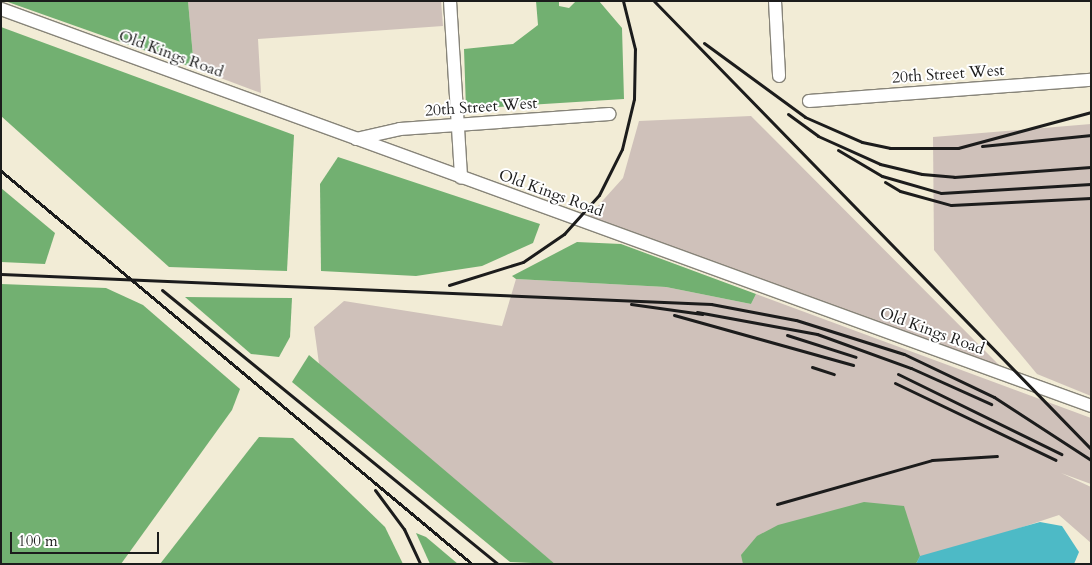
<!DOCTYPE html>
<html>
<head>
<meta charset="utf-8">
<style>
	body { margin:0 }
	#map { position:relative; width:1092px; height:565px; overflow:hidden; background:#f2ecd6; font-family:Cardo,serif }
	div>[style] { position:absolute }
	.industrial>* { inset:0; background:#cfc1ba }
	.forest>* { inset:0; background:#72b071 }
	.water>* { inset:0; background:#4dbac6 }
	.roads { filter:drop-shadow(1px 0 #878479) drop-shadow(-1px 0 #878479) drop-shadow(0 1px #878479) drop-shadow(0 -1px #878479) }
	.minor>* { height:12px; margin:-6px; padding:0 6px; transform-origin:6px; border-radius:6px; background:#fff }
	.rail>* { height:3px; margin:-1.5px; padding:0 1.5px; transform-origin:1.5px; border-radius:1.5px; background:#1c1c1c }
	span { translate:-50% -50%; white-space:nowrap; text-align:center; line-height:1.15; -webkit-text-stroke:4px #fff; paint-order:stroke }
	.street-label { font-size:16px; color:#1c1c1c }
	.frame { position:absolute; inset:0; border:2px solid #1c1c1c; pointer-events:none }
	.scale { position:absolute; left:10px; top:532px; width:149px; height:22px; box-sizing:border-box; border:2px solid #1c1c1c; border-top:0; padding-left:6px; font-size:15px; line-height:18px; white-space:nowrap; color:#1c1c1c; -webkit-text-stroke:4px #fff; paint-order:stroke }
</style>
</head>
<body>
<div id="map">
	<div class="industrial">
		<i style="clip-path:polygon(188px 1px,441px 1px,443px 26px,258px 39px,261px 93px,194px 68px)"></i>
		<i style="clip-path:polygon(751px 116px,1003px 369px,587px 218px,623px 178px,639px 121px)"></i>
		<i style="clip-path:polygon(1091px 124px,1091px 396px,1037px 374px,934px 250px,933px 137px)"></i>
		<i style="clip-path:polygon(516px 279px,666px 287px,751px 304px,756px 294px,1091px 418px,1091px 484px,1061px 473px,1091px 487px,1091px 543px,1059px 515px,910px 564px,555px 564px,320px 371px,314px 327px,344px 301px,502px 326px)"></i>
	</div>
	<div class="forest">
		<i style="clip-path:polygon(5px 1px,188px 1px,194px 68px)"></i>
		<i style="clip-path:polygon(536px 1px,559px 1px,559px 6px,569px 8px,576px 1px,599px 1px,622px 28px,624px 99px,466px 109px,464px 49px,513px 44px,538px 25px)"></i>
		<i style="clip-path:polygon(1px 27px,294px 135px,287px 271px,169px 267px,1px 116px)"></i>
		<i style="clip-path:polygon(338px 157px,540px 224px,533px 243px,482px 266px,416px 276px,321px 271px,320px 184px)"></i>
		<i style="clip-path:polygon(1px 188px,55px 233px,45px 264px,1px 262px)"></i>
		<i style="clip-path:polygon(577px 242px,621px 244px,756px 294px,751px 304px,666px 287px,516px 279px,512px 276px)"></i>
		<i style="clip-path:polygon(1px 284px,106px 288px,143px 305px,240px 389px,232px 410px,121px 564px,1px 564px)"></i>
		<i style="clip-path:polygon(185px 297px,292px 298px,290px 337px,279px 357px,251px 354px)"></i>
		<i style="clip-path:polygon(309px 355px,555px 564px,510px 562px,292px 382px)"></i>
		<i style="clip-path:polygon(259px 437px,293px 438px,385px 527px,403px 564px,160px 564px)"></i>
		<i style="clip-path:polygon(864px 502px,904px 506px,920px 556px,916px 564px,743px 564px,741px 555px,757px 536px,778px 525px)"></i>
		<i style="clip-path:polygon(416px 533px,426px 537px,458px 564px,430px 564px)"></i>
	</div>
	<div class="water">
		<i style="clip-path:polygon(1040px 522px,1062px 526px,1079px 552px,1074px 564px,916px 564px,920px 556px)"></i>
	</div>
	<div class="roads">
		<div class="minor">
			<i style="left:450px;top:1px;width:177px;rotate:86.4deg"></i>
			<i style="left:775px;top:1px;width:75px;rotate:86.9deg"></i>
			<i style="left:1px;top:9px;width:1160px;rotate:20.01deg"></i>
			<i style="left:809px;top:101px;width:283px;rotate:-4.3deg"></i>
			<i style="left:356px;top:139px;width:45px;rotate:-12.8deg"></i>
			<i style="left:400px;top:129px;width:210px;rotate:-4.1deg"></i>
		</div>
	</div>
	<div class="rail">
		<i style="left:654px;top:1px;width:626px;rotate:45.71deg"></i>
		<i style="left:704px;top:43px;width:125px;rotate:36.2deg"></i>
		<i style="left:805px;top:117px;width:62px;rotate:23.7deg"></i>
		<i style="left:862px;top:142px;width:29px;rotate:12deg"></i>
		<i style="left:890px;top:148px;width:68px"></i>
		<i style="left:958px;top:148px;width:138px;rotate:-15.1deg"></i>
		<i style="left:788px;top:114px;width:37px;rotate:36deg"></i>
		<i style="left:818px;top:136px;width:68px;rotate:24.3deg"></i>
		<i style="left:880px;top:164px;width:43px;rotate:13.4deg"></i>
		<i style="left:922px;top:174px;width:32px;rotate:5deg"></i>
		<i style="left:954px;top:177px;width:137px;rotate:-4.2deg"></i>
		<i style="left:982px;top:146px;width:110px;rotate:-5.8deg"></i>
		<i style="left:838px;top:150px;width:51px;rotate:30.6deg"></i>
		<i style="left:882px;top:176px;width:61px;rotate:16.1deg"></i>
		<i style="left:941px;top:193px;width:150px;rotate:-3.4deg"></i>
		<i style="left:1px;top:171px;width:613px;rotate:39.84deg"></i>
		<i style="left:885px;top:182px;width:17px;rotate:31deg"></i>
		<i style="left:900px;top:191px;width:53px;rotate:15.4deg"></i>
		<i style="left:951px;top:205px;width:140px;rotate:-2.9deg"></i>
		<i style="left:1px;top:274px;width:711px;rotate:2.42deg"></i>
		<i style="left:711px;top:304px;width:86px;rotate:10.7deg"></i>
		<i style="left:796px;top:320px;width:113px;rotate:17.5deg"></i>
		<i style="left:904px;top:354px;width:100px;rotate:25.5deg"></i>
		<i style="left:994px;top:397px;width:116px;rotate:33deg"></i>
		<i style="left:449px;top:285px;width:77px;rotate:-17.3deg"></i>
		<i style="left:523px;top:262px;width:50px;rotate:-34.3deg"></i>
		<i style="left:564px;top:234px;width:52px;rotate:-48.1deg"></i>
		<i style="left:599px;top:195px;width:51px;rotate:-63.4deg"></i>
		<i style="left:622px;top:149px;width:51px;rotate:-76.5deg"></i>
		<i style="left:634px;top:99px;width:50px;rotate:-88.9deg"></i>
		<i style="left:635px;top:49px;width:49px;rotate:-104deg"></i>
		<i style="left:162px;top:290px;width:434px;rotate:39.2deg"></i>
		<i style="left:631px;top:304px;width:72px;rotate:8deg"></i>
		<i style="left:697px;top:312px;width:122px;rotate:10.4deg"></i>
		<i style="left:817px;top:334px;width:100px;rotate:19.9deg"></i>
		<i style="left:911px;top:368px;width:88px;rotate:24.2deg"></i>
		<i style="left:674px;top:315px;width:186px;rotate:15.6deg"></i>
		<i style="left:787px;top:335px;width:72px;rotate:17.7deg"></i>
		<i style="left:812px;top:367px;width:23px;rotate:18deg"></i>
		<i style="left:898px;top:374px;width:182px;rotate:26.1deg"></i>
		<i style="left:895px;top:383px;width:178px;rotate:25.6deg"></i>
		<i style="left:375px;top:490px;width:49px;rotate:53.4deg"></i>
		<i style="left:404px;top:529px;width:38px;rotate:65deg"></i>
		<i style="left:777px;top:504px;width:161px;rotate:-15.8deg"></i>
		<i style="left:932px;top:460px;width:65px;rotate:-3.5deg"></i>
	</div>
	<div class="street-label">
		<span style="left:171px;top:54px;rotate:20deg">Old Kings Road</span>
		<span style="left:948px;top:74px;rotate:-4deg">20th Street West</span>
		<span style="left:481px;top:107px;rotate:-4deg">20th Street West</span>
		<span style="left:551px;top:193px;rotate:20deg">Old Kings Road</span>
		<span style="left:932px;top:331px;rotate:20deg">Old Kings Road</span>
	</div>
	<div class="frame"></div>
	<div class="scale">100 m</div>
</div>
</body>
</html>
